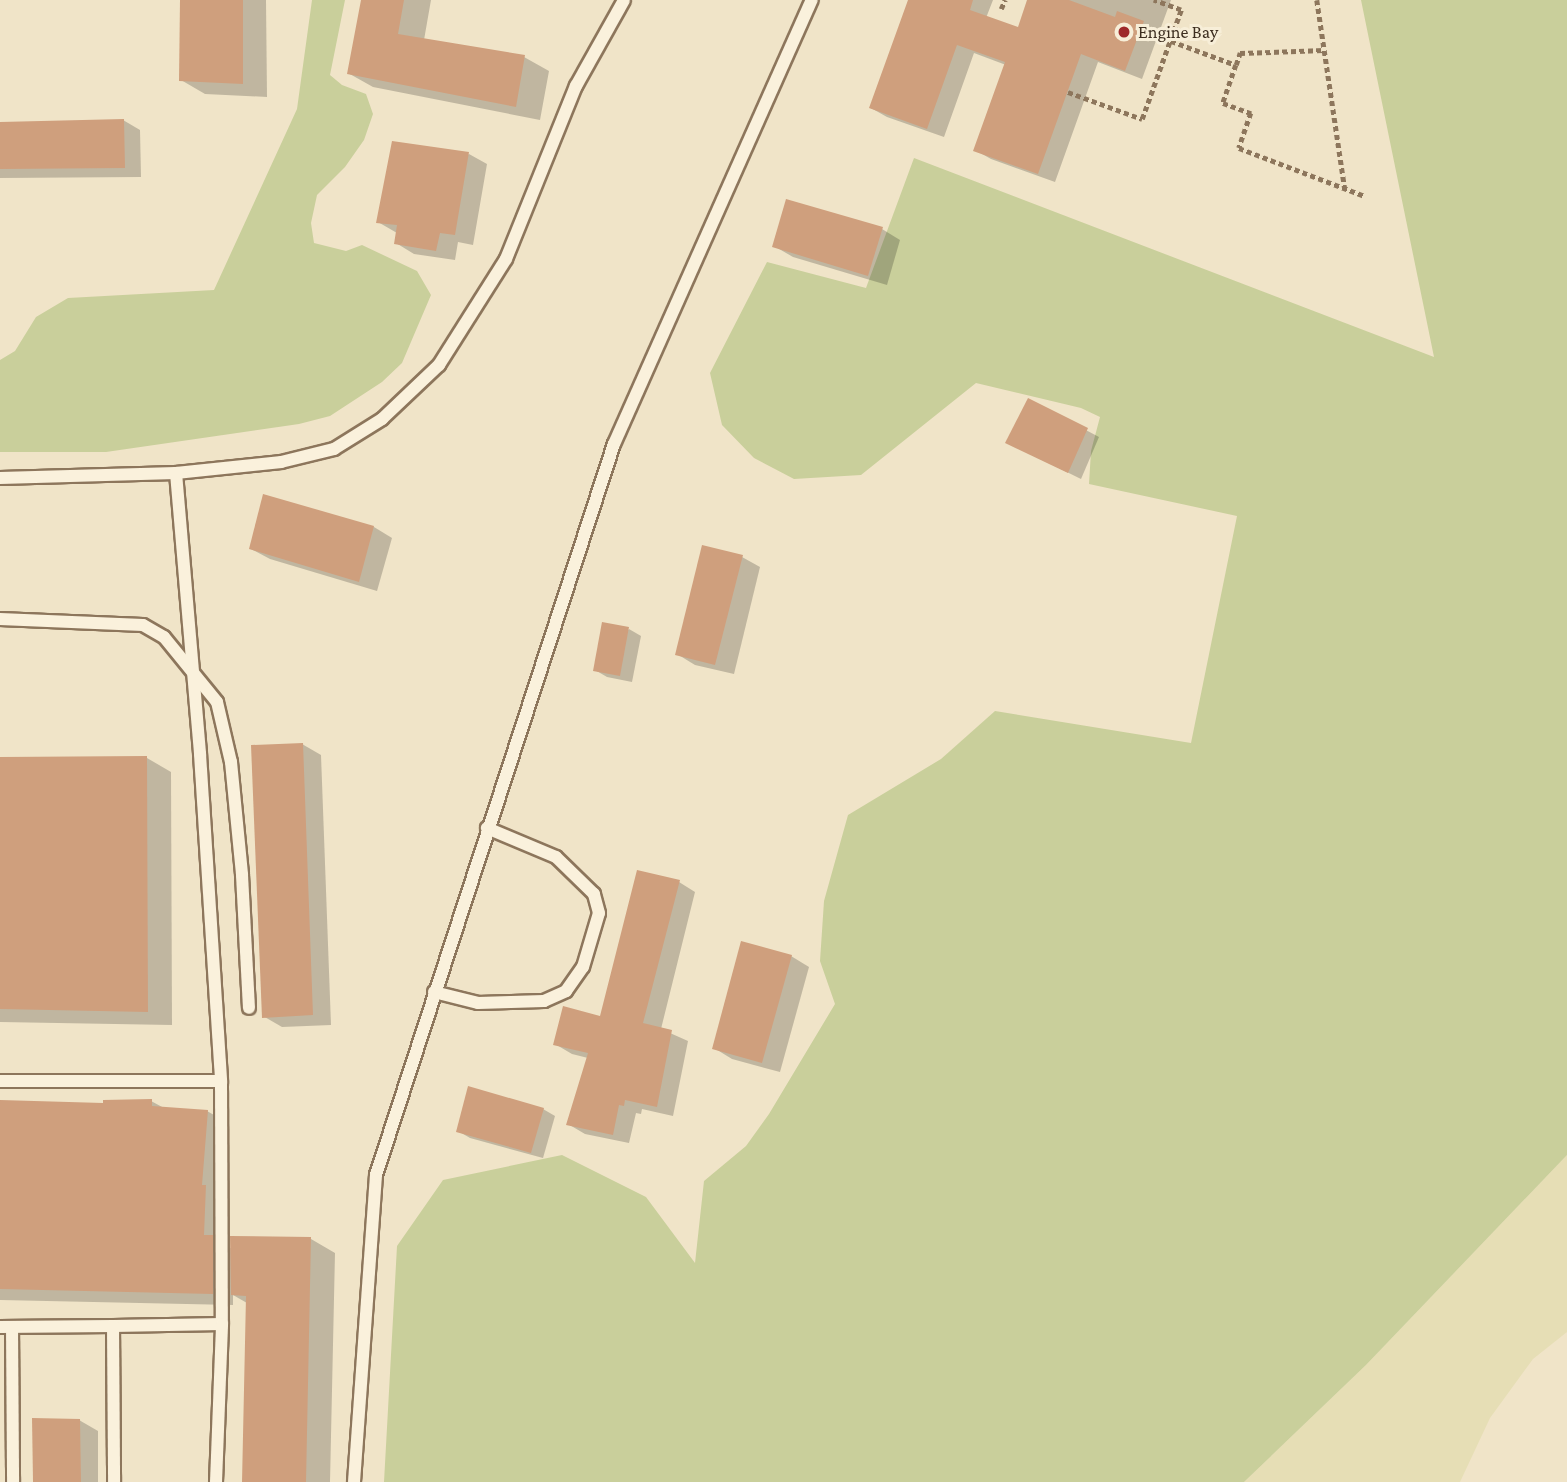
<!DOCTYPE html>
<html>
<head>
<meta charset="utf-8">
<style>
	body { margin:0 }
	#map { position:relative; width:1567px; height:1482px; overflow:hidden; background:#f0e4c8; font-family:"Crimson Pro",serif }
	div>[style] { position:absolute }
	.farmland>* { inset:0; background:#e6deb5 }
	.green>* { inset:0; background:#c9cf9b }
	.shadow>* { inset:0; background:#0003 }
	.building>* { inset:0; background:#cf9f7d }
	.path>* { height:4.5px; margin-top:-2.25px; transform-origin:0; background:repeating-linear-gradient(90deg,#8d765c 0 5px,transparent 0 8.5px) }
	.roads { filter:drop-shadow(2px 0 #8d765c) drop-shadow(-2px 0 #8d765c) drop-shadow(0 2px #8d765c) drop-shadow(0 -2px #8d765c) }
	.lane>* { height:12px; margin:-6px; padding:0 6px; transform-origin:6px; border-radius:6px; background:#faf1dc }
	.dots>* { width:19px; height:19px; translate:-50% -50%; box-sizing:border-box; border:4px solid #f7eed8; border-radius:50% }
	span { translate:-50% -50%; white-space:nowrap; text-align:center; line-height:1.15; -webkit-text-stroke:6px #f7eed8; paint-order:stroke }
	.poi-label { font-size:18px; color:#3d2e20 }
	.left { translate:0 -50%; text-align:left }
</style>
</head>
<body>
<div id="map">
	<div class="farmland">
		<i style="clip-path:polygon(1567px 1155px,1567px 1332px,1533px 1359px,1490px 1418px,1460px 1482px,1244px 1482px,1366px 1365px)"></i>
	</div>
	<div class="green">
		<i style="clip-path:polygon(312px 0,345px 0,330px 75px,342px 85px,366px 94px,373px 114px,364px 140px,345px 167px,317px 195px,311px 223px,314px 243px,346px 251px,362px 245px,417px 271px,431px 295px,402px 363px,382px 382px,330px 416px,299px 424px,106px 452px,0 452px,0 360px,15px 351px,36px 317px,68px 298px,214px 290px,297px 109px)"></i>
		<i style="clip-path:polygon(1361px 0,1567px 0,1567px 1155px,1366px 1365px,1244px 1482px,384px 1482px,397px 1246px,443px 1180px,562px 1155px,646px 1197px,695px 1263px,704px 1181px,746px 1146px,769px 1114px,835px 1004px,820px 961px,824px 901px,848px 815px,941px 759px,995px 711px,1191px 743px,1237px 516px,1089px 484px,1091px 451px,1100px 417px,1081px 408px,976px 383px,861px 475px,794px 479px,754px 458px,722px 425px,710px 373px,767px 262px,866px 288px,914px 158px,1434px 357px)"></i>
	</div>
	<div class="shadow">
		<i style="clip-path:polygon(182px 0,266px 0,267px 97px,205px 94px,181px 80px)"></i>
		<i style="clip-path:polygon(362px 0,431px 0,424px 40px,524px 57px,549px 71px,540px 120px,373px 87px,348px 73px)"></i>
		<i style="clip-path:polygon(910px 0,993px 0,986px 18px,1019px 29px,1029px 0,1171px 0,1142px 79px,1098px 62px,1055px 182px,991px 159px,975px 150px,1006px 65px,974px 53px,944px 137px,887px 117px,871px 108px)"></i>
		<i style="clip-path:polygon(123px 120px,140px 130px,141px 177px,0 178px,0 124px)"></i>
		<i style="clip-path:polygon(469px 154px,487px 164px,473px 245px,458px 242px,455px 260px,414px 254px,396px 243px,397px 233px,378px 222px)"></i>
		<i style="clip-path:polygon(882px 229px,900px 240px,887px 285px,793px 257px,774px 246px)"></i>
		<i style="clip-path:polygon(1029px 400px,1099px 437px,1081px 479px,1020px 449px)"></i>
		<i style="clip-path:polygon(374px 527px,392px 538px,377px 591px,270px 559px,251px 549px)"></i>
		<i style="clip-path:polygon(742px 557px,760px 567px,734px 674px,695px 665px,677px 654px)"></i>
		<i style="clip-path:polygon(629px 629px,641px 636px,632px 682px,607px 677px,595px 670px)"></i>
		<i style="clip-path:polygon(302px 744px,321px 755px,331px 1025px,282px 1027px,263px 1016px)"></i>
		<i style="clip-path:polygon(147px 758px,171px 772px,172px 1025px,0 1022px,0 759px)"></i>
		<i style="clip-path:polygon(679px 882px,695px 892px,661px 1029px,688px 1041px,673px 1116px,642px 1109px,641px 1114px,636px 1113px,629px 1143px,585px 1134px,568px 1124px,588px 1058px,572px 1054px,555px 1044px,602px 1018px)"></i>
		<i style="clip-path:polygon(791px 956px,809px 967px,780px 1072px,732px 1059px,714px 1048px)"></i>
		<i style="clip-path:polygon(151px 1101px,164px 1108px,207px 1111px,228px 1123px,222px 1197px,224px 1244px,232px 1249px,311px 1239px,335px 1253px,330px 1482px,243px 1482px,247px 1303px,233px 1295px,233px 1305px,0 1300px,0 1102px,105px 1104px)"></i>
		<i style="clip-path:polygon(543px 1109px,555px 1116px,543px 1158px,470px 1138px,458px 1131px)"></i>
		<i style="clip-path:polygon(79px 1420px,98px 1431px,98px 1482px,35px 1482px)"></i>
	</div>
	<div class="building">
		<i style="clip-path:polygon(180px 0,243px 0,243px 84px,179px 81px)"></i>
		<i style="clip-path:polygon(361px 0,404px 0,398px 34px,525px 55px,516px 107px,347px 74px)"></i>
		<i style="clip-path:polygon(908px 0,973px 0,970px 10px,1018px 27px,1027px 0,1069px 0,1115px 17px,1117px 11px,1144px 21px,1125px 71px,1081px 54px,1038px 174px,973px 151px,1005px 62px,957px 45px,927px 129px,869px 108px)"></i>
		<i style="clip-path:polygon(124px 119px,125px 168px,0 169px,0 122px)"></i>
		<i style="clip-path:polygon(392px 141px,469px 152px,455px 235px,440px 233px,436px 251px,394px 244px,397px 225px,376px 223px)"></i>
		<i style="clip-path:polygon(786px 199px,883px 227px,868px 276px,772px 247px)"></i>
		<i style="clip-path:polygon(1028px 398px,1088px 428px,1068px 473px,1005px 443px)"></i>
		<i style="clip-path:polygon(263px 494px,374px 526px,359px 582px,249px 549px)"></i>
		<i style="clip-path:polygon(702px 545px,743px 555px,715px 665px,675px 655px)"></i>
		<i style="clip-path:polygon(602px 622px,629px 627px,620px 676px,593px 671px)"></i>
		<i style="clip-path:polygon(303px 743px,313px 1015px,262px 1018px,251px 745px)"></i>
		<i style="clip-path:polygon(147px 756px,148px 1012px,0 1009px,0 757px)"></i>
		<i style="clip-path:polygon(637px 870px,680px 880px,643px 1023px,672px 1030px,657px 1107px,625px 1100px,624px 1106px,619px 1105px,613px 1135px,566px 1125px,588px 1053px,553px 1045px,563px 1006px,600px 1016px)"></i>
		<i style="clip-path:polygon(741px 941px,792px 955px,762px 1063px,712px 1049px)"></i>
		<i style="clip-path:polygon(468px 1086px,544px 1108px,531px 1153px,456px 1132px)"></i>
		<i style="clip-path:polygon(152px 1099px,152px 1106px,208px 1110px,202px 1185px,206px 1185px,204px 1235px,213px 1235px,213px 1294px,0 1289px,0 1100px,103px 1103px,103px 1100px)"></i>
		<i style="clip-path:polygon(230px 1236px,311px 1237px,306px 1482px,242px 1482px,246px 1296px,231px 1295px)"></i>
		<i style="clip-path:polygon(32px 1418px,80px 1419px,81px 1482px,33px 1482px)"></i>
	</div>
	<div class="path">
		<i style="left:1317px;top:0;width:191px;rotate:81.6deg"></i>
		<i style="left:1001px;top:9px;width:10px;rotate:-66deg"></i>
		<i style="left:1155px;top:35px;width:86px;rotate:20.3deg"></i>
		<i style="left:1236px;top:65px;width:40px;rotate:108.9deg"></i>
		<i style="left:1223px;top:103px;width:30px;rotate:20deg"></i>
		<i style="left:1251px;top:113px;width:37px;rotate:109deg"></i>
		<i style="left:1239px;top:148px;width:135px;rotate:20.9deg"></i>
		<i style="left:1236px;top:65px;width:13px;rotate:-72deg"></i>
		<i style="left:1240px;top:53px;width:84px;rotate:-2deg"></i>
		<i style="left:1068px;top:92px;width:79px;rotate:20deg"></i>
		<i style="left:1142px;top:119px;width:116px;rotate:-70.3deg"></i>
		<i style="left:1181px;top:10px;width:29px;rotate:-160deg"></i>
	</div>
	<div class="roads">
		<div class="lane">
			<i style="left:176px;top:473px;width:282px;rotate:85.1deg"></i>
			<i style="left:200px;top:754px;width:328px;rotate:86.3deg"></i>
			<i style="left:0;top:478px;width:176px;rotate:-1.6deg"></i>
			<i style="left:176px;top:473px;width:106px;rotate:-6deg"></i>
			<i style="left:281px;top:462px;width:55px;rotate:-13.8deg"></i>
			<i style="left:334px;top:449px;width:57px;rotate:-32deg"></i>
			<i style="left:382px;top:419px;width:79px;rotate:-43.5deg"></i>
			<i style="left:439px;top:365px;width:125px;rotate:-57.7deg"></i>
			<i style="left:506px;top:259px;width:187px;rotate:-68deg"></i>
			<i style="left:576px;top:86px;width:98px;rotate:-60.8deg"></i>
			<i style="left:0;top:619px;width:143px;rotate:2.4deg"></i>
			<i style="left:143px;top:625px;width:24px;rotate:30deg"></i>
			<i style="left:164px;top:637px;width:84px;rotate:50.8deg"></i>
			<i style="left:217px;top:702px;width:62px;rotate:76.9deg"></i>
			<i style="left:231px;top:762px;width:114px;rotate:84.4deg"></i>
			<i style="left:242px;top:875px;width:133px;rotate:87deg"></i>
			<i style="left:434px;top:992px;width:45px;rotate:14deg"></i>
			<i style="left:478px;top:1003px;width:66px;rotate:-1.7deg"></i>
			<i style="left:544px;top:1001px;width:24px;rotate:-24deg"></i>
			<i style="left:566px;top:991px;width:29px;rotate:-55deg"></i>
			<i style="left:583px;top:967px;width:56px;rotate:-73.5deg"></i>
			<i style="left:599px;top:913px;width:20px;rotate:-105deg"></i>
			<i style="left:594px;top:894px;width:53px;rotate:-135.8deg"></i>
			<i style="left:556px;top:857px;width:75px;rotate:-157.2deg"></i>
			<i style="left:0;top:1081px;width:221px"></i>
			<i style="left:221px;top:1081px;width:243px;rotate:89.8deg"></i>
			<i style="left:222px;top:1324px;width:109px;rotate:178.9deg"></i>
			<i style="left:0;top:1327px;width:113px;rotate:-0.5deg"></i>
			<i style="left:113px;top:1326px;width:156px;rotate:89.6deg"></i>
			<i style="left:12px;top:1327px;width:155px;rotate:89.6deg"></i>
			<i style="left:216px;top:1482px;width:158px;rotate:-87.8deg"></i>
			<i style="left:354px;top:1482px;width:308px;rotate:-85.9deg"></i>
			<i style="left:376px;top:1175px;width:769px;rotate:-71.97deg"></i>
			<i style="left:614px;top:444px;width:486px;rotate:-66deg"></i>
		</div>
	</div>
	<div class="dots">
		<i style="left:1124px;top:32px;background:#9e2a2b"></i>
	</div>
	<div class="poi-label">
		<span class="left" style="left:1138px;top:32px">Engine Bay</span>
	</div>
</div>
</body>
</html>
